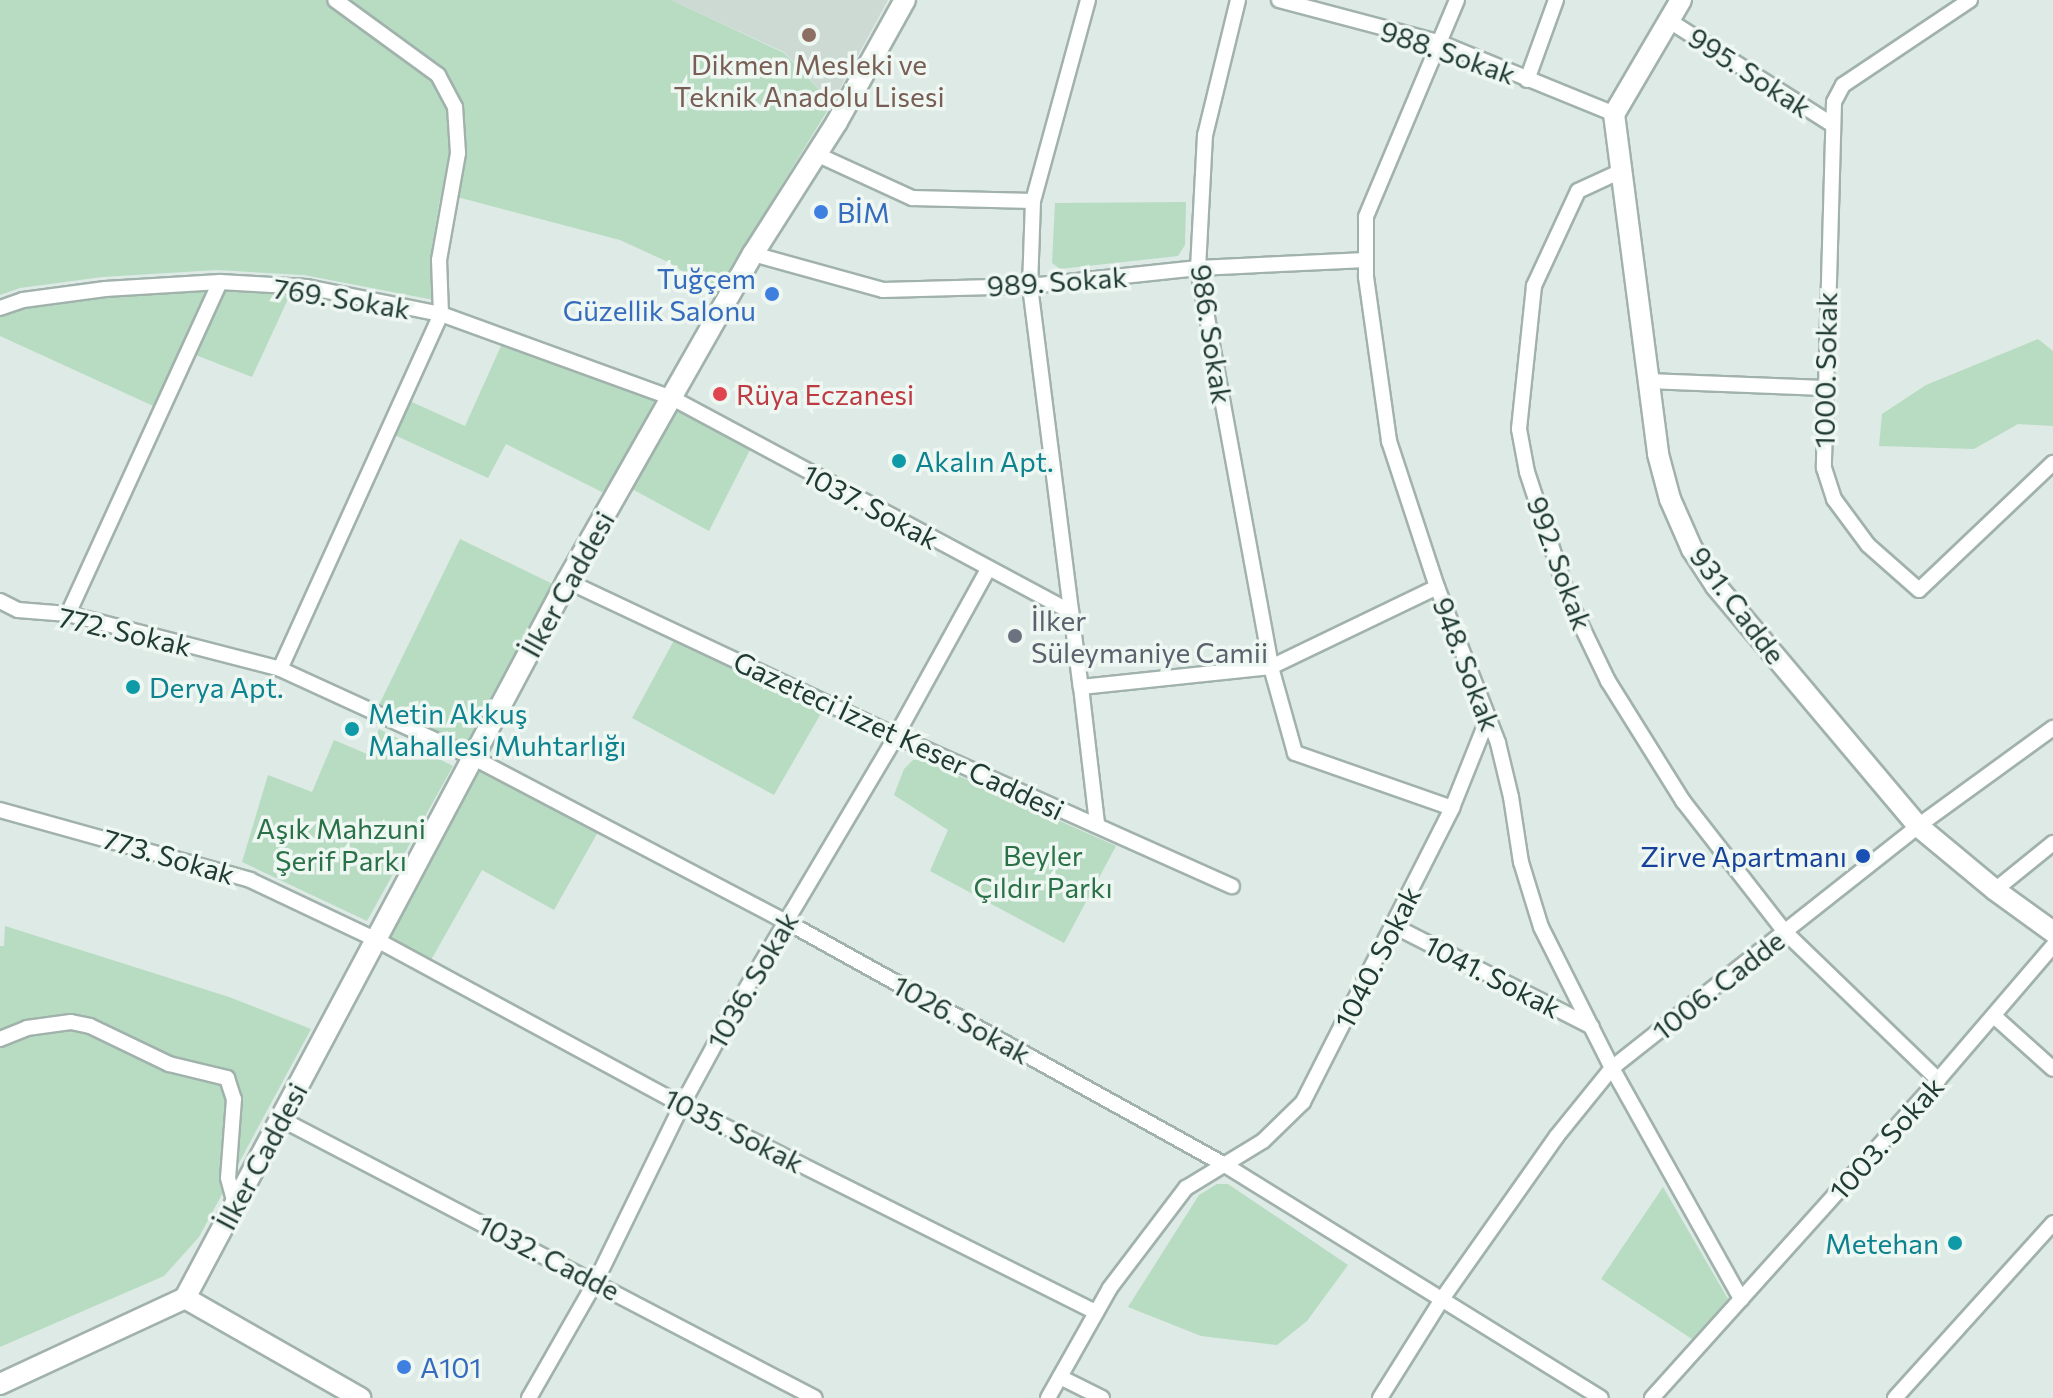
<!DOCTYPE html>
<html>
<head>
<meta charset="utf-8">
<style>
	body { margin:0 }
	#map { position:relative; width:2053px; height:1398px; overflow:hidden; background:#deeae5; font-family:Commissioner,sans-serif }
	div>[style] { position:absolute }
	.built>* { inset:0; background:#cddad4 }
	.green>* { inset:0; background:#b7dcc2 }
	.roads { filter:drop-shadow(2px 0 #a1b2ac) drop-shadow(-2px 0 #a1b2ac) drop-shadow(0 2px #a1b2ac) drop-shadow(0 -2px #a1b2ac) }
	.street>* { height:14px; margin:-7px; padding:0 7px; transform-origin:7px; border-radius:7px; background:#fff }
	.secondary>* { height:20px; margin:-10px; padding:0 10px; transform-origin:10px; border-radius:10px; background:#fff }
	.dots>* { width:22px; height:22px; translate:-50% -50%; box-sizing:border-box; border:4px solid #eff7f3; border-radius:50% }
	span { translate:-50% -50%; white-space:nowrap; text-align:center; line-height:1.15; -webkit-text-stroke:7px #eff7f3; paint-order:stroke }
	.street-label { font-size:28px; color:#203a34 }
	.education-label { font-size:28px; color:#785e54 }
	.shop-label { font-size:28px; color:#366cbe }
	.left { translate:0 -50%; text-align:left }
	.right { translate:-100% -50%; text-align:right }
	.health-label { font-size:28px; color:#be3a42 }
	.culture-label { font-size:28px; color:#0d838f }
	.worship-label { font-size:28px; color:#5b616d }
	.park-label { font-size:28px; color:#2a7148 }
	.transit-label { font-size:28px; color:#164399 }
</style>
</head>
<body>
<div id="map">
	<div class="built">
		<i style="clip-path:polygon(671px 0,888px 0,832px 103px,784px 52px)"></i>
	</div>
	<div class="green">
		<i style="clip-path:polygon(0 0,671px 0,784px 53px,832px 103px,716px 292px,668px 262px,620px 240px,446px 194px,440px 199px,432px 246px,434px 300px,304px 275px,217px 270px,102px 277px,20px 288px,0 295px)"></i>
		<i style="clip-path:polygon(1186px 202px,1185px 245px,1178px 256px,1060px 269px,1052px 263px,1055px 203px)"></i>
		<i style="clip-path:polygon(294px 286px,252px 377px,188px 352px,162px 410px,0 336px,0 308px,105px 289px)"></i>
		<i style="clip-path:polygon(505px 337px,672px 398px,754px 442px,709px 531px,623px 484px,614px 498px,506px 444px,488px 478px,388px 432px,403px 398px,465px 426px)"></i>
		<i style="clip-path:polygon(2038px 339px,2053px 351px,2053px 426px,2018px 424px,1974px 449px,1879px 446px,1882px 414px,1926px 385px)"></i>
		<i style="clip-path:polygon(460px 539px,563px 589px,472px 756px,602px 825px,554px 910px,482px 870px,427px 967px,375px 939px,471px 757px,375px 713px)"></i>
		<i style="clip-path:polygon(678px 633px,827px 703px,774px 795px,632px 718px)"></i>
		<i style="clip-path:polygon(379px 729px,453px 766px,367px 921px,242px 862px,268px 775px,312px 792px,334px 740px,367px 754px)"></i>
		<i style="clip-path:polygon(913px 760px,923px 760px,1116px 846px,1064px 943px,930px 871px,948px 830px,894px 795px,904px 769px)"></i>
		<i style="clip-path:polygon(5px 926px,229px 997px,311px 1029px,199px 1237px,164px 1276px,0 1347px,0 946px,4px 946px)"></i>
		<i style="clip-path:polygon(1217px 1184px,1228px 1184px,1348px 1265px,1307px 1321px,1277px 1345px,1201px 1336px,1128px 1307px,1199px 1195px)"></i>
		<i style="clip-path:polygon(1663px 1187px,1728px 1299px,1692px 1339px,1601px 1279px)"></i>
	</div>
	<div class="roads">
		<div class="street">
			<i style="left:1088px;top:0;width:208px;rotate:105.3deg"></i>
			<i style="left:1033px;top:201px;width:85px;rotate:92deg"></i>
			<i style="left:1030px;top:286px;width:404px;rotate:82.8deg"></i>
			<i style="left:1081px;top:687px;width:191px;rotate:-6deg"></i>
			<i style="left:1271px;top:667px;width:184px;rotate:-25.7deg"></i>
			<i style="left:1238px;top:0;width:139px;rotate:103.7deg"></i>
			<i style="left:1205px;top:135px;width:133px;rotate:93deg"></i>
			<i style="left:1198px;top:268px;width:406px;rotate:79.6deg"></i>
			<i style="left:1271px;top:667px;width:89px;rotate:74.4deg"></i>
			<i style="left:1295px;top:753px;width:166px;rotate:19.3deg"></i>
			<i style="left:1279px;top:0;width:164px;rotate:14.8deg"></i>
			<i style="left:1438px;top:42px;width:190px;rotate:22.2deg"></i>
			<i style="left:1457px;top:0;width:235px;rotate:112.8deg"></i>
			<i style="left:1366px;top:217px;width:60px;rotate:90deg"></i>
			<i style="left:1366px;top:277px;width:166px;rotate:82deg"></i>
			<i style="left:1389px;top:441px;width:154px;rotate:71.8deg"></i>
			<i style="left:1437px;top:587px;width:168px;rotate:68.6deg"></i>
			<i style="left:1498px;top:743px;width:56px;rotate:76.5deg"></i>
			<i style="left:1511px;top:797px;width:66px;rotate:81.3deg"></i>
			<i style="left:1521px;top:862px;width:68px;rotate:72.9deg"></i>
			<i style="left:1541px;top:927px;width:158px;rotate:63.3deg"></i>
			<i style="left:1612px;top:1068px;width:265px;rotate:60.8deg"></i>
			<i style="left:1970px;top:0;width:153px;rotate:146.2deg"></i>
			<i style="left:1843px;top:85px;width:19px;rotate:118deg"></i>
			<i style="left:1834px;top:102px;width:366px;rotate:91.6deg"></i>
			<i style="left:1824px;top:468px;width:33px;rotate:72deg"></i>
			<i style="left:1834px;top:499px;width:57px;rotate:53.5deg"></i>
			<i style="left:1868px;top:545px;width:68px;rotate:41.4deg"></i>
			<i style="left:1919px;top:590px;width:185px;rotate:-43.5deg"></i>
			<i style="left:1668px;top:20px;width:193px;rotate:32.5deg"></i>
			<i style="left:1527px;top:80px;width:85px;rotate:-70.1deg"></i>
			<i style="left:816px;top:154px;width:106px;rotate:24.6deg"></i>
			<i style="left:912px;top:198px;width:121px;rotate:1.4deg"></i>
			<i style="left:1619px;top:172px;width:45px;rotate:155.1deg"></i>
			<i style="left:1578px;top:191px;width:105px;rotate:114.9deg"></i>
			<i style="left:1534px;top:286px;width:144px;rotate:96deg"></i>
			<i style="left:1519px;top:429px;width:44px;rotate:79.5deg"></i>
			<i style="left:1527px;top:472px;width:135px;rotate:71.8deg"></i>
			<i style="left:1569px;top:600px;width:90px;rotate:64.3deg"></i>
			<i style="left:1608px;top:681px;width:142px;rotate:58deg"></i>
			<i style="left:1683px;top:801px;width:166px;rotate:52.1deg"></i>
			<i style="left:1785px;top:932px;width:213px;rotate:44deg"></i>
			<i style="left:753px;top:254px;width:135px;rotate:15.5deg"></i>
			<i style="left:883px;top:290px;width:147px;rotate:-1.6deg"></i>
			<i style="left:1030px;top:286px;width:169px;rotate:-6.1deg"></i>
			<i style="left:1198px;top:268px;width:168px;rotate:-2.7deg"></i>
			<i style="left:0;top:308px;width:24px;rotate:-19deg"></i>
			<i style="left:23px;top:300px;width:83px;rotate:-7.6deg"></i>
			<i style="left:105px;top:289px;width:115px;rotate:-3.5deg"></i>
			<i style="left:220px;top:282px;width:87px;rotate:3.3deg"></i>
			<i style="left:307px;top:287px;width:137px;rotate:11.4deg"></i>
			<i style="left:441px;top:314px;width:246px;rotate:20deg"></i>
			<i style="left:672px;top:398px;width:453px;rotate:28.2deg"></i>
			<i style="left:1648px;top:381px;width:176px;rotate:2.3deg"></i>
			<i style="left:567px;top:581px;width:364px;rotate:25.2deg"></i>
			<i style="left:896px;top:736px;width:368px;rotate:24.1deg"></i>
			<i style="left:0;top:601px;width:20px;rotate:27deg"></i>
			<i style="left:18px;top:610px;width:50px;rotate:4.6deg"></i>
			<i style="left:68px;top:614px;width:219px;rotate:14.5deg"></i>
			<i style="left:280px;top:669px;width:211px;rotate:24.6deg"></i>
			<i style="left:472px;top:757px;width:353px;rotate:27.7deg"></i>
			<i style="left:785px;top:921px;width:503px;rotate:29.01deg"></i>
			<i style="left:1225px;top:1165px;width:442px;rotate:31.8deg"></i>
			<i style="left:68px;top:614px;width:365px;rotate:-65.4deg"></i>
			<i style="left:280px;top:669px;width:390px;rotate:-65.6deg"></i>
			<i style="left:441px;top:314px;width:54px;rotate:-92.1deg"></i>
			<i style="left:439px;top:260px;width:109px;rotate:-79.9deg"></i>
			<i style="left:458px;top:153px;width:46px;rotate:-93.7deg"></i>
			<i style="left:455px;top:107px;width:36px;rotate:-118deg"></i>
			<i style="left:438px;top:75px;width:127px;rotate:-143.9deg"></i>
			<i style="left:1081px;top:687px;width:138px;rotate:83.3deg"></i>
			<i style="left:0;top:810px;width:260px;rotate:15.6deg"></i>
			<i style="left:250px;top:880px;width:138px;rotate:25.3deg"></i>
			<i style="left:375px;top:939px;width:349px;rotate:28.4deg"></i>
			<i style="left:682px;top:1105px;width:463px;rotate:26.6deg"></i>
			<i style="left:1995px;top:890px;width:75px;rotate:-39deg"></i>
			<i style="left:1394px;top:926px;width:222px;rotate:27deg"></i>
			<i style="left:1994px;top:1016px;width:79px;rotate:41.9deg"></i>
			<i style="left:0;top:1039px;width:29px;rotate:-22deg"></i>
			<i style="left:27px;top:1028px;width:44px;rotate:-7.8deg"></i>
			<i style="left:71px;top:1022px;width:19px;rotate:12deg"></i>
			<i style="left:90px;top:1026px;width:88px;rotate:25.7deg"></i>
			<i style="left:169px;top:1064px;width:60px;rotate:13.6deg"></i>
			<i style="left:227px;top:1078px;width:22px;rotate:72deg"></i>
			<i style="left:234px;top:1099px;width:79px;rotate:94.3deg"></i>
			<i style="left:228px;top:1178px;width:28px;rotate:75deg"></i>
			<i style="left:281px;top:1119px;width:602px;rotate:27.59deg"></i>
			<i style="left:1060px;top:1377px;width:47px;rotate:26.6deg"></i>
			<i style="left:529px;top:1398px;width:135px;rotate:-60.2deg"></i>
			<i style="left:596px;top:1281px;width:196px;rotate:-64deg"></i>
			<i style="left:682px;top:1105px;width:107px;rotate:-61.5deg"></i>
			<i style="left:733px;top:1011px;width:320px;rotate:-59.3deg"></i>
			<i style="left:896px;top:736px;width:191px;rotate:-61.1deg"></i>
			<i style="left:1048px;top:1398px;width:126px;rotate:-60.6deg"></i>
			<i style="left:1110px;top:1288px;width:126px;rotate:-52.8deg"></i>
			<i style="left:1186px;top:1188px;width:90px;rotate:-31.4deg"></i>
			<i style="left:1263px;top:1141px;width:56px;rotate:-44.3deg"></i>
			<i style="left:1303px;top:1102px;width:330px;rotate:-63.1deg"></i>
			<i style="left:1452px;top:808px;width:97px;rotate:-68.2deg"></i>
			<i style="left:1380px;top:1398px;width:117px;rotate:-57.9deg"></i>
			<i style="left:1442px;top:1299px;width:199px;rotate:-54.8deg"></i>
			<i style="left:1557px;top:1136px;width:87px;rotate:-51deg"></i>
			<i style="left:1612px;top:1068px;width:390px;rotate:-38.3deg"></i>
			<i style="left:1918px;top:826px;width:167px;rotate:-36deg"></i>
			<i style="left:1652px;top:1398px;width:428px;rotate:-48deg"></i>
			<i style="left:1938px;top:1080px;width:177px;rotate:-49.4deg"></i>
			<i style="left:1895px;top:1398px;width:236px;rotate:-47.9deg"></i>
		</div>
		<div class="secondary">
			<i style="left:1681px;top:0;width:132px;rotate:120.4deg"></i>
			<i style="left:1614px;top:114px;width:343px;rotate:82.6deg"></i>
			<i style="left:1658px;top:454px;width:47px;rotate:75.1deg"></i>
			<i style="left:1670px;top:499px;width:55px;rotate:66.3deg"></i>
			<i style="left:1692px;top:549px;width:44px;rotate:57deg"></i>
			<i style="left:1716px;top:586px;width:314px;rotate:49.9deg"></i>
			<i style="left:1918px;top:826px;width:100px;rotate:39.7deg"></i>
			<i style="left:1995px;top:890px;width:72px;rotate:35.9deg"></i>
			<i style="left:185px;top:1298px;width:812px;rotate:-61.95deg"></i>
			<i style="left:567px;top:581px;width:376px;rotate:-60.4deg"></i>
			<i style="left:753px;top:254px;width:156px;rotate:-57.5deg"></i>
			<i style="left:837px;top:122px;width:140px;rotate:-60.9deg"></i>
			<i style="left:185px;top:1298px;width:202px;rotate:29.7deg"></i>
			<i style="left:0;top:1384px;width:204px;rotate:-24.9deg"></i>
		</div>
	</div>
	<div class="dots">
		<i style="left:809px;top:35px;background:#8d6e63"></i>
		<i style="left:821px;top:212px;background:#3f7fe0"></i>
		<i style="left:772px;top:294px;background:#3f7fe0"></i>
		<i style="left:720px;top:394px;background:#e0444e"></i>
		<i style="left:899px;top:461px;background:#0f9aa8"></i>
		<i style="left:1015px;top:636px;background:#6b7280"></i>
		<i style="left:133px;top:687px;background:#0f9aa8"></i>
		<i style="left:352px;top:729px;background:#0f9aa8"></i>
		<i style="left:1863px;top:856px;background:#1a4fb4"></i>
		<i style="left:1955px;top:1243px;background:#0f9aa8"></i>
		<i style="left:404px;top:1367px;background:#3f7fe0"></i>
	</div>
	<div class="street-label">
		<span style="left:1448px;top:52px;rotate:19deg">988. Sokak</span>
		<span style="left:1750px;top:72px;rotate:33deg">995. Sokak</span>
		<span style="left:1057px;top:281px;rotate:-4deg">989. Sokak</span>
		<span style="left:342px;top:298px;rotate:9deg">769. Sokak</span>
		<span style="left:1212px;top:334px;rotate:81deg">986. Sokak</span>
		<span style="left:1825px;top:370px;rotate:-89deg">1000. Sokak</span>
		<span style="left:871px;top:506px;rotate:28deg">1037. Sokak</span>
		<span style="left:1560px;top:563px;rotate:70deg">992. Sokak</span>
		<span style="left:567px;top:584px;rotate:-61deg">İlker Caddesi</span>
		<span style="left:1738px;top:605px;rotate:53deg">931. Cadde</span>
		<span style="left:125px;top:631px;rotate:13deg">772. Sokak</span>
		<span style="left:1467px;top:664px;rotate:69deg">948. Sokak</span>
		<span style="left:899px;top:735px;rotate:25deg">Gazeteci İzzet Keser Caddesi</span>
		<span style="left:169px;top:856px;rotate:16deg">773. Sokak</span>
		<span style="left:1377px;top:957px;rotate:-63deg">1040. Sokak</span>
		<span style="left:1493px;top:976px;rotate:27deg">1041. Sokak</span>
		<span style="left:752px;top:980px;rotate:-60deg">1036. Sokak</span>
		<span style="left:1718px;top:985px;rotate:-38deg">1006. Cadde</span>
		<span style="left:962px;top:1019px;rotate:29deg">1026. Sokak</span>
		<span style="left:734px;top:1130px;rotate:27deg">1035. Sokak</span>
		<span style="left:1886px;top:1138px;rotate:-48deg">1003. Sokak</span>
		<span style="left:261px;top:1156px;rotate:-62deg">İlker Caddesi</span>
		<span style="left:549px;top:1257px;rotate:27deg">1032. Cadde</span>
	</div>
	<div class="education-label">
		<span style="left:809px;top:80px">Dikmen Mesleki ve<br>Teknik Anadolu Lisesi</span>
	</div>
	<div class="shop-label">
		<span class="left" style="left:837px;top:212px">BİM</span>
		<span class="right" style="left:756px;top:294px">Tuğçem<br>Güzellik Salonu</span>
		<span class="left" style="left:420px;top:1367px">A101</span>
	</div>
	<div class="health-label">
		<span class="left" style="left:736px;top:394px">Rüya Eczanesi</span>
	</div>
	<div class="culture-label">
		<span class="left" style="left:915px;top:461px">Akalın Apt.</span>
		<span class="left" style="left:149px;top:687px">Derya Apt.</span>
		<span class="left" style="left:368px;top:729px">Metin Akkuş<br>Mahallesi Muhtarlığı</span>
		<span class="right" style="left:1939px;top:1243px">Metehan</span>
	</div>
	<div class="worship-label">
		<span class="left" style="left:1031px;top:636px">İlker<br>Süleymaniye Camii</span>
	</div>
	<div class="park-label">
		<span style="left:341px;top:844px">Aşık Mahzuni<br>Şerif Parkı</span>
		<span style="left:1043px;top:871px">Beyler<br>Çıldır Parkı</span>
	</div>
	<div class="transit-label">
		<span class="right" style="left:1847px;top:856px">Zirve Apartmanı</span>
	</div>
</div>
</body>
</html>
